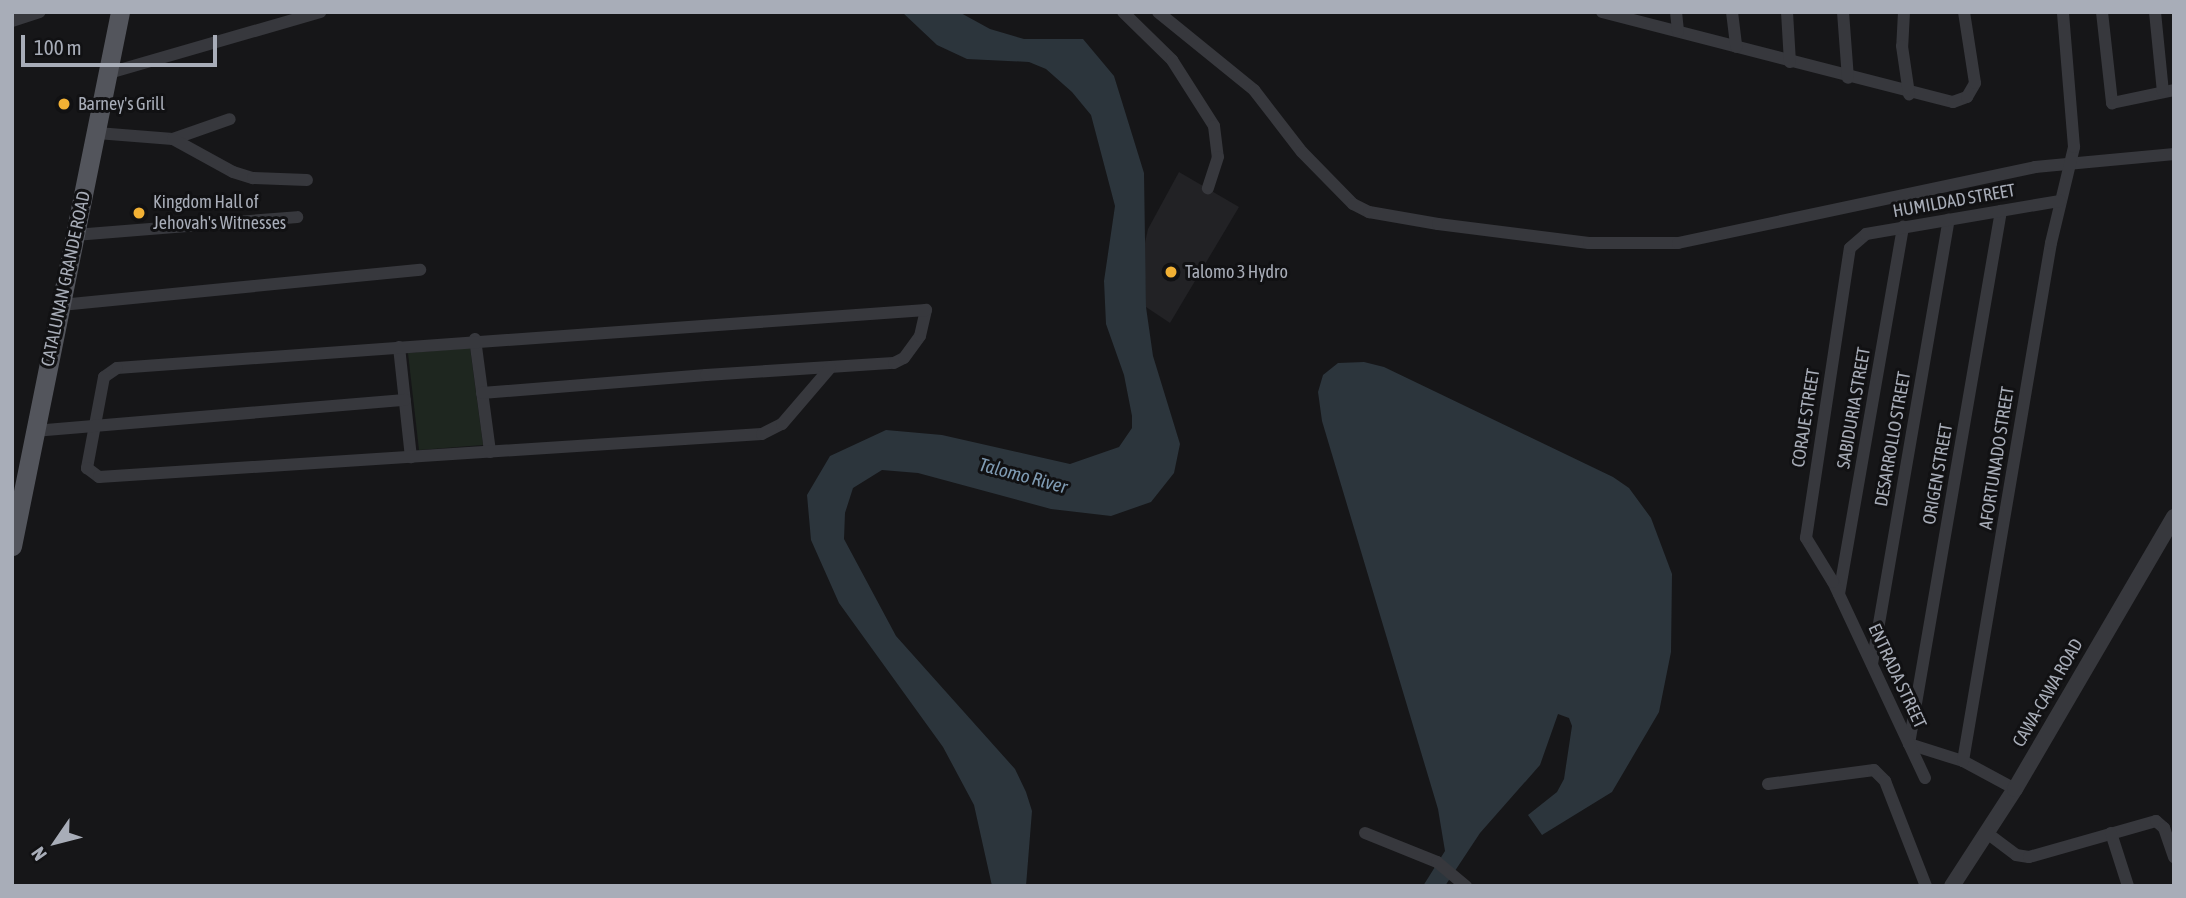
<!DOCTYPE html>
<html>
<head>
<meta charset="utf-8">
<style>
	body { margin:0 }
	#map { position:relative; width:2186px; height:898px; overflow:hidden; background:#161618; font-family:"Asap Condensed",sans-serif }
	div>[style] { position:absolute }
	.built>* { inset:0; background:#222225 }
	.green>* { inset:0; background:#1e261f }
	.water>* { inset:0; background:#2c353c }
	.minor>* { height:12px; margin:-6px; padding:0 6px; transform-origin:6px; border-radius:6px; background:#37383d }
	.tertiary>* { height:16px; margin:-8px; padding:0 8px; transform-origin:8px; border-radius:8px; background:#37383d }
	.primary>* { height:19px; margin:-9.5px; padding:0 9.5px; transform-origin:9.5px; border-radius:9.5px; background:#53555c }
	.dots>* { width:19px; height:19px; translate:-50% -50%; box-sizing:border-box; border:4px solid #111113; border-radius:50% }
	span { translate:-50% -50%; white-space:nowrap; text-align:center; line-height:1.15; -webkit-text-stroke:6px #111113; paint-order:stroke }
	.poi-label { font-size:18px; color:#a8adb8 }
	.left { translate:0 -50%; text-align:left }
	.street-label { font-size:18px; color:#a8adb8 }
	.water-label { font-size:19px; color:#7f9bb3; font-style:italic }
	.frame { position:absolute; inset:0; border:14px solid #a8adb8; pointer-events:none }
	.north { position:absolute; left:21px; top:807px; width:70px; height:70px; -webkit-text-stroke:5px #111113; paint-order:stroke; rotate:235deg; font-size:19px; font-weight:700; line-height:28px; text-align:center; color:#a8adb8 }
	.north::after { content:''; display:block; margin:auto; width:24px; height:32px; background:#a8adb8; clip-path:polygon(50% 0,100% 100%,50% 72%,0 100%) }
	.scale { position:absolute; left:21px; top:35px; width:196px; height:32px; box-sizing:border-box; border:4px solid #a8adb8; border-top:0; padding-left:9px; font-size:21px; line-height:24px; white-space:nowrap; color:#a8adb8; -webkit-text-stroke:5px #111113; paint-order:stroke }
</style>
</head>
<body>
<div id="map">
	<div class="built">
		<i style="clip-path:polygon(1179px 172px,1239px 207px,1170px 323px,1146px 307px,1144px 247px,1148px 229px)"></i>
	</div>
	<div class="green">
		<i style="clip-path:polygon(470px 348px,483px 445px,419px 450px,408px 353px)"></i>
	</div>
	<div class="water">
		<i style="clip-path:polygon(902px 12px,959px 12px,990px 29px,1024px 39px,1083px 39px,1114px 76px,1144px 173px,1146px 307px,1153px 356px,1180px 444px,1174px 473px,1151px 502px,1111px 516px,1051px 509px,918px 473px,882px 470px,853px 488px,845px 513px,844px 539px,896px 636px,1015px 769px,1026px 792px,1032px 811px,1026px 886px,992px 886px,974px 805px,943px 747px,839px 603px,811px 540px,807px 495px,830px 456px,886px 430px,942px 435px,1070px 464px,1119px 447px,1132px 428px,1132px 416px,1124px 375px,1106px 324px,1104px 281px,1115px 206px,1091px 115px,1072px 92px,1046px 69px,1029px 62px,967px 59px,937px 45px)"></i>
		<i style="clip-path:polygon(1364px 362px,1384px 367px,1613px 477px,1629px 488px,1651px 518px,1672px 574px,1671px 652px,1659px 712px,1612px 792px,1542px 835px,1528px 815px,1557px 792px,1564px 779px,1572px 726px,1569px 718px,1558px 714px,1540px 765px,1480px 833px,1445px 886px,1423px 886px,1445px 851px,1438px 809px,1322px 421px,1318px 392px,1323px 375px,1338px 363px)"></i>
	</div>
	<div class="minor">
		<i style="left:1123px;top:12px;width:69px;rotate:44.4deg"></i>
		<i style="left:1172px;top:60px;width:78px;rotate:57.5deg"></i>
		<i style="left:1214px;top:126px;width:31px;rotate:83deg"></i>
		<i style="left:1218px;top:157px;width:33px;rotate:108deg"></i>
		<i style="left:1158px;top:12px;width:124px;rotate:39.1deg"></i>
		<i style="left:1254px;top:90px;width:78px;rotate:52.3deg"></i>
		<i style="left:1302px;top:152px;width:73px;rotate:45.6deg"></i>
		<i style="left:1353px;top:204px;width:18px;rotate:27deg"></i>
		<i style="left:1369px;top:212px;width:70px;rotate:9.9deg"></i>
		<i style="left:1438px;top:224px;width:152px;rotate:7.2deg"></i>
		<i style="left:1589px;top:243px;width:89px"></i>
		<i style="left:1678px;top:243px;width:365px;rotate:-12deg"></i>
		<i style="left:2035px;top:167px;width:140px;rotate:-5.3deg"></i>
		<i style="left:1602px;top:12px;width:362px;rotate:14.4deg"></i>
		<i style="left:1953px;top:102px;width:15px;rotate:-20deg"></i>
		<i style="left:1967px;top:97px;width:16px;rotate:-60deg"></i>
		<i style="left:1975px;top:83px;width:72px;rotate:-98.8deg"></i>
		<i style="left:1676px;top:12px;width:19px;rotate:84deg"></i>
		<i style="left:1732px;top:12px;width:35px;rotate:83deg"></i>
		<i style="left:1787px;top:12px;width:50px;rotate:86.6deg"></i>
		<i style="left:1843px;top:12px;width:66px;rotate:85.7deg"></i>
		<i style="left:1904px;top:12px;width:34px;rotate:93deg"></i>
		<i style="left:1902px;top:46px;width:49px;rotate:81.7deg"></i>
		<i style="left:2102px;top:12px;width:92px;rotate:83.7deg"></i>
		<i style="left:2112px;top:103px;width:63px;rotate:-11.8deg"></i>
		<i style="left:2155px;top:12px;width:80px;rotate:84.3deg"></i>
		<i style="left:12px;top:21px;width:29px;rotate:-18deg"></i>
		<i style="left:109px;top:73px;width:220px;rotate:-16.1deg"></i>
		<i style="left:97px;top:133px;width:76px;rotate:4.5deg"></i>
		<i style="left:173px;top:139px;width:60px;rotate:-19.3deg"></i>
		<i style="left:173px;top:139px;width:68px;rotate:28.8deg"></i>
		<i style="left:233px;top:172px;width:21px;rotate:17deg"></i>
		<i style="left:253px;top:178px;width:54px;rotate:2.1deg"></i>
		<i style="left:75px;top:235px;width:223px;rotate:-4.6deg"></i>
		<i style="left:61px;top:305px;width:361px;rotate:-5.6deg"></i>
		<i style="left:475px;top:339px;width:114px;rotate:82.4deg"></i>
		<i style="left:399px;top:347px;width:111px;rotate:83.8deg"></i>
		<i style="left:482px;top:393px;width:225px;rotate:-4.6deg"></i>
		<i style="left:706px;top:375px;width:188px;rotate:-3.7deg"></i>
		<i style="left:894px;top:363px;width:11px;rotate:-27deg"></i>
		<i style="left:904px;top:358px;width:27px;rotate:-54deg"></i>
		<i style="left:920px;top:336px;width:27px;rotate:-77deg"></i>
		<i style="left:926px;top:310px;width:811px;rotate:175.9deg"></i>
		<i style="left:117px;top:368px;width:16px;rotate:145deg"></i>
		<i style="left:104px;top:377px;width:93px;rotate:100.6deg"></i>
		<i style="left:87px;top:468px;width:15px;rotate:37deg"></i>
		<i style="left:99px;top:477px;width:664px;rotate:-3.71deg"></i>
		<i style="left:762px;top:434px;width:22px;rotate:-27deg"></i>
		<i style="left:782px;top:424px;width:74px;rotate:-49.4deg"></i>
		<i style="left:34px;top:431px;width:372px;rotate:-4.8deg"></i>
		<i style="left:1839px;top:594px;width:373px;rotate:-80.1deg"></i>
		<i style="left:1872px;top:664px;width:451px;rotate:-80.2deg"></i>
		<i style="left:1909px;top:744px;width:541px;rotate:-80.21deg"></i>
		<i style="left:1909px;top:744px;width:57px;rotate:17.5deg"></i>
		<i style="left:1963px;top:761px;width:59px;rotate:28.3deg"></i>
		<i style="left:1963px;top:761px;width:525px;rotate:-80.36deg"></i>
		<i style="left:2051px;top:243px;width:99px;rotate:-76.5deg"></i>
		<i style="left:2074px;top:147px;width:135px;rotate:-94.7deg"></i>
		<i style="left:1925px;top:778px;width:217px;rotate:-115.1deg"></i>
		<i style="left:1833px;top:582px;width:52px;rotate:-121.5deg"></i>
		<i style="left:1806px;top:538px;width:293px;rotate:-81.4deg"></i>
		<i style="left:1850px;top:248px;width:21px;rotate:-41deg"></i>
		<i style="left:1866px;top:234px;width:197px;rotate:-9.7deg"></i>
		<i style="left:1768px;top:784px;width:107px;rotate:-7.5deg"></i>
		<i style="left:1874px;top:770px;width:16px;rotate:45deg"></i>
		<i style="left:1885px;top:781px;width:113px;rotate:68.7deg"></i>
		<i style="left:1365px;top:833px;width:78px;rotate:21.9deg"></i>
		<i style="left:1437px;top:862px;width:38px;rotate:40deg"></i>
		<i style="left:1987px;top:833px;width:36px;rotate:37deg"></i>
		<i style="left:2016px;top:855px;width:13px;rotate:9deg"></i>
		<i style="left:2029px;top:857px;width:132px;rotate:-15.8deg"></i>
		<i style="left:2156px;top:821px;width:11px;rotate:41deg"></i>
		<i style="left:2164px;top:828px;width:31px;rotate:71deg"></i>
		<i style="left:2111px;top:833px;width:56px;rotate:72.2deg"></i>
	</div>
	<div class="tertiary">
		<i style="left:1952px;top:886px;width:116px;rotate:-57deg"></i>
		<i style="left:2015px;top:789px;width:315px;rotate:-59.7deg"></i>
	</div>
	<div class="primary">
		<i style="left:12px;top:546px;width:545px;rotate:-78.57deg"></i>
	</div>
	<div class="dots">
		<i style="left:64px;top:104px;background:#f2b134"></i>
		<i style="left:139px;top:213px;background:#f2b134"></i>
		<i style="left:1171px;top:272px;background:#f2b134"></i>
	</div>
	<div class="poi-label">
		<span class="left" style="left:78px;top:104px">Barney's Grill</span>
		<span class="left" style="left:153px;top:213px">Kingdom Hall of<br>Jehovah's Witnesses</span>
		<span class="left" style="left:1185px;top:272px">Talomo 3 Hydro</span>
	</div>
	<div class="street-label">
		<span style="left:1954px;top:201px;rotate:-10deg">HUMILDAD STREET</span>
		<span style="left:66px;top:279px;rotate:-78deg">CATALUNAN GRANDE ROAD</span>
		<span style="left:1854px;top:408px;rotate:-80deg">SABIDURIA STREET</span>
		<span style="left:1806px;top:418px;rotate:-81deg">CORAJE STREET</span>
		<span style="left:1893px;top:439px;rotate:-80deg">DESARROLLO STREET</span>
		<span style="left:1997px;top:458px;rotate:-81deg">AFORTUNADO STREET</span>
		<span style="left:1938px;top:474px;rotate:-80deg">ORIGEN STREET</span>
		<span style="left:1897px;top:676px;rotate:65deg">ENTRADA STREET</span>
		<span style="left:2048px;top:693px;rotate:-60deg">CAWA-CAWA ROAD</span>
	</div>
	<div class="water-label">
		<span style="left:1023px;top:476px;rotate:15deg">Talomo River</span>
	</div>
	<div class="frame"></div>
	<div class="north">N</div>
	<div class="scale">100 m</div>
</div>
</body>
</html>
